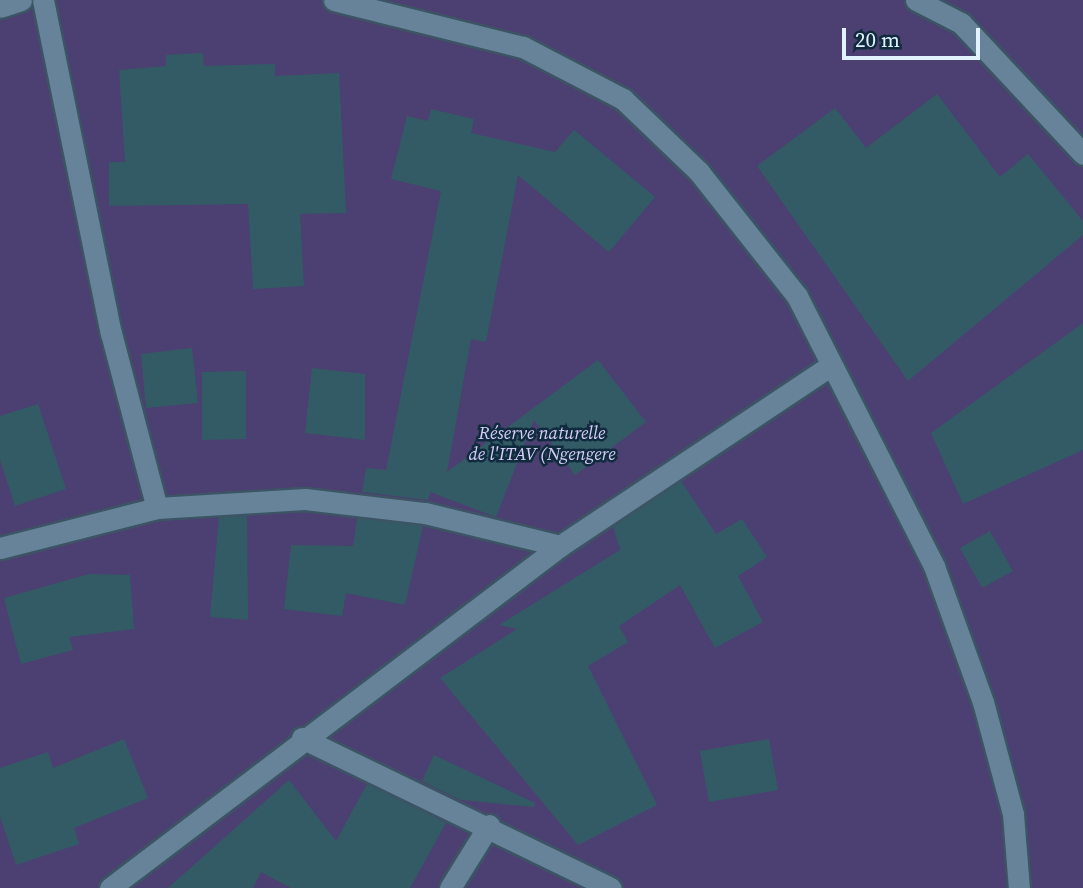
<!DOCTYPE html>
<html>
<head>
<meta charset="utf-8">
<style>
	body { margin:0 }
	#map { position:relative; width:1083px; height:888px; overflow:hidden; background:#1a3549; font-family:"Source Serif 4",serif }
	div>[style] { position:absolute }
	.green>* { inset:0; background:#4b4071 }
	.building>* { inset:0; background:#335b66 }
	.roads { filter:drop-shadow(2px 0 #3c5464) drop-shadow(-2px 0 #3c5464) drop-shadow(0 2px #3c5464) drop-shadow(0 -2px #3c5464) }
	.street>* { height:21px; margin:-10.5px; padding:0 10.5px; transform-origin:10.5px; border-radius:10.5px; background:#66839a }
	span { translate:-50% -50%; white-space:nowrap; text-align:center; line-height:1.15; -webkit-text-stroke:5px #102b3e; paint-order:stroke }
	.park-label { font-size:18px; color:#d4cdf7; font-style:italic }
	.scale { position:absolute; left:842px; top:28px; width:138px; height:32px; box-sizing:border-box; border:4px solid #e2f2ff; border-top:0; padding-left:9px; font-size:21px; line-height:24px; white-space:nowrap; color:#e2f2ff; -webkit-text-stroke:5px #102b3e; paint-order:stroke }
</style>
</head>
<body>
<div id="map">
	<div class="green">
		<i style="clip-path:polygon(0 0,1083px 0,1083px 888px,0 888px)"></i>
	</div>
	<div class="building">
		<i style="clip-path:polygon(203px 53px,204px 66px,275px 64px,275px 76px,339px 73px,346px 213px,300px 214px,304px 286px,253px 289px,248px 204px,109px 206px,109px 162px,125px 162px,119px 70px,166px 66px,166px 55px)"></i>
		<i style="clip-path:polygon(937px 94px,1000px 177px,1028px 154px,1083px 221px,1083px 235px,908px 381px,757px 166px,835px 108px,866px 148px)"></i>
		<i style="clip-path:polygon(431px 109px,474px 119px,471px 133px,555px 152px,574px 130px,655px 197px,609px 252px,518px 175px,486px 342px,471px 339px,447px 472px,598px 360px,646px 422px,575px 475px,534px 420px,496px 517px,430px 492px,428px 500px,362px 492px,366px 468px,386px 470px,441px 191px,391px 179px,407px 116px,428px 121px)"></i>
		<i style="clip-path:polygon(1083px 323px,1083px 450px,963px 504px,931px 433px)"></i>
		<i style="clip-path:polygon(192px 348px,198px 403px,146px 408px,141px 354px)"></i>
		<i style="clip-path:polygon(312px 368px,365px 374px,365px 440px,305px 433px)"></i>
		<i style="clip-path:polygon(246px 371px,246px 439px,202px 440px,202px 372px)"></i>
		<i style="clip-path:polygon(38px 404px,66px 489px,15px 506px,0 460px,0 416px)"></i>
		<i style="clip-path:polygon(681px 481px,716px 534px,742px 519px,767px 557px,738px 576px,763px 622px,715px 648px,680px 585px,619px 626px,628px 642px,588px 666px,657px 805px,578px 845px,440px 678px,517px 629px,499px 625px,620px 550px,613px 526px)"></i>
		<i style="clip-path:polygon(247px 516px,248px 620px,210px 617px,219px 517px)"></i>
		<i style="clip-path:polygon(357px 518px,423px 526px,405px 605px,346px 593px,342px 616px,284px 609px,291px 545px,353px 546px)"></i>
		<i style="clip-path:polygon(990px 531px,1013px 571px,982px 588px,960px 548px)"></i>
		<i style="clip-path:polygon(89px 574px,130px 575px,134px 629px,69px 637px,73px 650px,21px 664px,4px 598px)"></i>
		<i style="clip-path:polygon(124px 739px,148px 798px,74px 828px,79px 844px,16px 865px,0 816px,0 768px,48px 752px,53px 768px)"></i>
		<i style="clip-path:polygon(769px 739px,778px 790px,709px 802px,700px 751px)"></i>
		<i style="clip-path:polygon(434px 755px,535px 803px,534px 807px,461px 800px,422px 781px)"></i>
		<i style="clip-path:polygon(289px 780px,336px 841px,367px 784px,446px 823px,410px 888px,291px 888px,261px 872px,253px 888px,168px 888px)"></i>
	</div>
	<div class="roads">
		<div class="street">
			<i style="left:43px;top:0;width:340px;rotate:78.5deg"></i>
			<i style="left:111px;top:333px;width:181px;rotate:75.3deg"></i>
			<i style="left:334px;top:0;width:195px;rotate:14deg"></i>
			<i style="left:523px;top:47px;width:113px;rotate:27.5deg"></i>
			<i style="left:623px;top:99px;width:105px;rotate:43.8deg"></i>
			<i style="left:699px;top:172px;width:158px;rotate:51.7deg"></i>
			<i style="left:797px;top:296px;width:303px;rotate:63.1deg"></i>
			<i style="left:934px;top:566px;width:145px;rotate:70.2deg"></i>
			<i style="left:983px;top:702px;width:116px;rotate:75deg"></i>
			<i style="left:1013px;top:814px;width:74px;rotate:85.4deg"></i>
			<i style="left:916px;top:0;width:51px;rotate:27.1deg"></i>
			<i style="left:961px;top:23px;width:179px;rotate:47deg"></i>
			<i style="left:0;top:7px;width:22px;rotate:-18deg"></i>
			<i style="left:0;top:548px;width:162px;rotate:-14.3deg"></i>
			<i style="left:157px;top:508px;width:148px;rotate:-3.5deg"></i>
			<i style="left:305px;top:499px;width:121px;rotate:6.7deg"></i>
			<i style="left:425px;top:513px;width:139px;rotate:13.7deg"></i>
			<i style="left:302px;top:738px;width:343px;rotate:25.9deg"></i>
			<i style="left:110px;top:888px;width:565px;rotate:-37.23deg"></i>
			<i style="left:560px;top:546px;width:324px;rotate:-33.7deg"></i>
			<i style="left:450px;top:888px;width:74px;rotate:-58.2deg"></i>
		</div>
	</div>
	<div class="park-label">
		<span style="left:542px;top:444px">Réserve naturelle<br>de l'ITAV (Ngengere</span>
	</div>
	<div class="scale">20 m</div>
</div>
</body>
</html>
